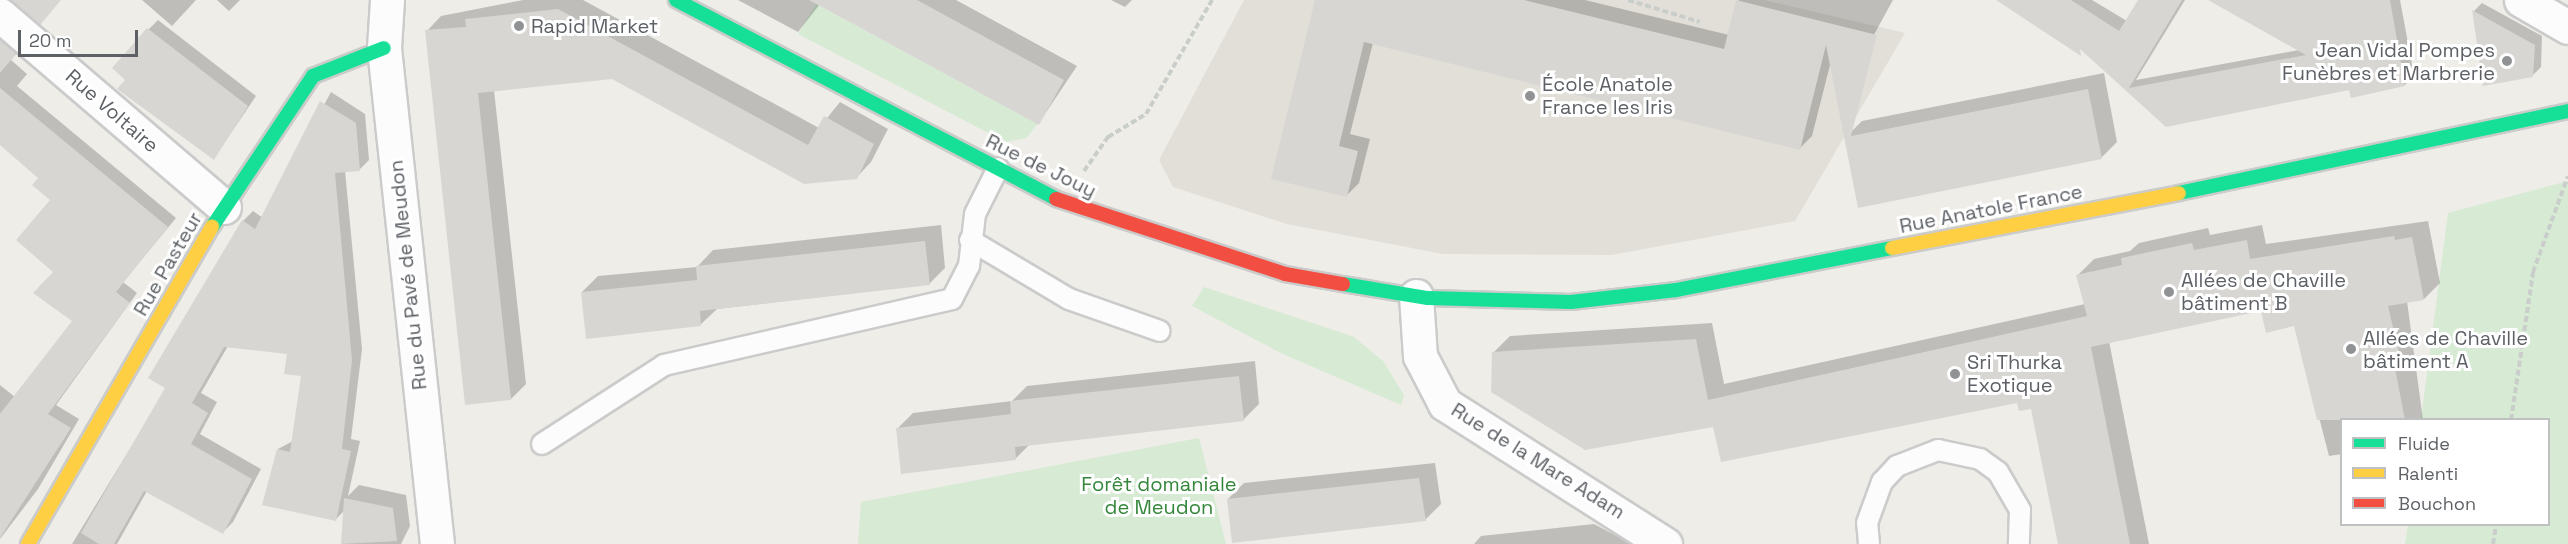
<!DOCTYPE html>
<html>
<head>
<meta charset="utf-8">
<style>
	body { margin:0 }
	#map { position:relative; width:2568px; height:544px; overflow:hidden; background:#eeede8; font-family:"Space Grotesk",sans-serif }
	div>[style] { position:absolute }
	.education>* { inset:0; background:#e1dfd8 }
	.green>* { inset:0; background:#d6ead4 }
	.shadow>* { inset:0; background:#0003 }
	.building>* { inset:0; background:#d7d6d3 }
	.path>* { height:4px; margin-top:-2px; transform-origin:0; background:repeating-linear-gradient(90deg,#cacecb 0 6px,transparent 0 9px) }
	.roads { filter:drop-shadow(2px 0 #cacbca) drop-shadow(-2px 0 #cacbca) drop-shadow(0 2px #cacbca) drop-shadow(0 -2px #cacbca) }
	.lane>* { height:20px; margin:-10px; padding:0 10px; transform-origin:10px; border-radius:10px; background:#fcfcfc }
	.street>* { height:33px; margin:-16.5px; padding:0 16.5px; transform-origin:16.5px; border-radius:16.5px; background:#fcfcfc }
	.fast>* { height:14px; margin:-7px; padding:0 7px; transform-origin:7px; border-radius:7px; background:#16e098 }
	.slow>* { height:14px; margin:-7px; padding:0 7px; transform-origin:7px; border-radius:7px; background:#ffcf43 }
	.jam>* { height:14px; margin:-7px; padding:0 7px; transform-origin:7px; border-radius:7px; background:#f24e42 }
	.dots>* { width:16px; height:16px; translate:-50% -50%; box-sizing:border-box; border:3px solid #fff; border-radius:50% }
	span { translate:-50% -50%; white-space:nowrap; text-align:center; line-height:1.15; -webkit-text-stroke:6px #fff; paint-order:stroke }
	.poi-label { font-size:20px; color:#5d6166 }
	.left { translate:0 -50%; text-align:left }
	.right { translate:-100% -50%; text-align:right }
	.street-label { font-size:20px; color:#5d6166 }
	.park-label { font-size:20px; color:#34863b }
	.legend { position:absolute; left:2340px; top:418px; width:210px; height:108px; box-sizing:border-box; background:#fff; border:2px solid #bec0c2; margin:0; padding:8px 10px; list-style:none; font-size:18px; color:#5d6166 }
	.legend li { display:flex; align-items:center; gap:12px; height:30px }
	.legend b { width:30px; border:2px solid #bec0c2 }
	.scale { position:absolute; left:18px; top:30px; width:120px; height:27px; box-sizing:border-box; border:3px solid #5d6166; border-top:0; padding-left:8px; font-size:18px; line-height:21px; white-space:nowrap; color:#5d6166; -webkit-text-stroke:4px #fff; paint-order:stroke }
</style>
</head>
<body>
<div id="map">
	<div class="education">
		<i style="clip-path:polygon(1244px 0,1764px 0,1905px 33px,1795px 221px,1612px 255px,1443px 254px,1287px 224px,1173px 187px,1159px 160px)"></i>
	</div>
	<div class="green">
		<i style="clip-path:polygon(816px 4px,960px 82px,1038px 124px,1026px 138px,1006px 142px,798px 34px)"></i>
		<i style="clip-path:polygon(2568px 181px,2568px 544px,2405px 544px,2408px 525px,2548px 524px,2548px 420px,2421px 419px,2448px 213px)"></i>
		<i style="clip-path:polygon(1204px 287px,1354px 337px,1383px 361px,1404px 395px,1401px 405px,1283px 354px,1192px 306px)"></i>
		<i style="clip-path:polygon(1199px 438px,1226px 544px,858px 544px,861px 502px)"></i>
	</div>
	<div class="shadow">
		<i style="clip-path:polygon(142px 0,196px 0,172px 26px)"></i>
		<i style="clip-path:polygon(217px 0,240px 0,229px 11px)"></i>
		<i style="clip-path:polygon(523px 0,583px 0,819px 128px,840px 102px,888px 129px,871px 162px,856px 178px,612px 78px,494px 90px,526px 384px,511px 399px,427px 31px,441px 16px)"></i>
		<i style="clip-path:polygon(738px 0,956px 0,1077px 66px,1039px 123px,820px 4px,798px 32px)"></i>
		<i style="clip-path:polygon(1111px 0,1132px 0,1125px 7px)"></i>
		<i style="clip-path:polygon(1316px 0,1585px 0,1729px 35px,1739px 0,1893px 0,1848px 82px,1831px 61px,1812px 136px,1799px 149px,1373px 43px,1350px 134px,1370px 139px,1359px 183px,1346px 196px)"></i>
		<i style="clip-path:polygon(1998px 0,2092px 0,2127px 21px,2140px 0,2185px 0,2136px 80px,2299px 50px,2211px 0,2400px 0,2414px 75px,2405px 85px,2350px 89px,2167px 126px,2084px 51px)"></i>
		<i style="clip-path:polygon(2482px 3px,2542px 36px,2541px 67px,2532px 76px,2484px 84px,2474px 11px)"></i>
		<i style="clip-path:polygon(158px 20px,256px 96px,214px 158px,128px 80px,148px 30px)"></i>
		<i style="clip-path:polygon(0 21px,24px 44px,11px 60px,27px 74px,17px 86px,176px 218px,123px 282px,137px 293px,56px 405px,79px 419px,38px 489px,0 539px,0 385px,15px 397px,74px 321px,55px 271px,52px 200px,40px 178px,0 143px)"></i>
		<i style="clip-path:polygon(2104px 73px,2117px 142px,2101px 158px,1846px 137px,1862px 121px)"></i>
		<i style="clip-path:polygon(331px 92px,365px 114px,369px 160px,359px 170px,345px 171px,362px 349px,351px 439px,360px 441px,348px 496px,359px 485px,406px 495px,410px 526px,401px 544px,342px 544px,345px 510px,335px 520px,278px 449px,293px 441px,302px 374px,288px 352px,228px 346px,201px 393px,217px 402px,200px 434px,261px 469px,233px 522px,223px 532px,147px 491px,117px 544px,72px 544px,167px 388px,243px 221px,253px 211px,263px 218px)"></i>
		<i style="clip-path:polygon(2428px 221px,2440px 283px,2424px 299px,2407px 301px,2423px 420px,2342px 420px,2342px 454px,2329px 456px,2295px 324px,2262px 309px,2109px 341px,2149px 544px,2060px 544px,2032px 407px,2019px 401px,1714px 425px,1586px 448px,1493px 391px,1494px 352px,1510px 336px,1712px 323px,1724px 384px,2085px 304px,2078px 275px,2094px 259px,2130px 251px,2139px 243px,2208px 228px,2210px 235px,2262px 225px,2266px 244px)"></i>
		<i style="clip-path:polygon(941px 225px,945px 268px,929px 284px,717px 309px,700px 325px,582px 292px,598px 276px,697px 267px,713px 250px)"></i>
		<i style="clip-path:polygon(1255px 361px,1259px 404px,1243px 420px,1030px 444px,1016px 458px,897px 429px,913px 413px,1012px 401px,1027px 386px)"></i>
		<i style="clip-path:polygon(1435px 463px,1441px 504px,1425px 520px,1228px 499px,1244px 483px)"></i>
		<i style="clip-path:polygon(1594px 524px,1632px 544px,1474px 544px,1481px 536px)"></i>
	</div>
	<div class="building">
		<i style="clip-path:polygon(11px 0,61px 0,40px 25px)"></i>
		<i style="clip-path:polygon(809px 0,917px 0,1064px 80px,1039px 125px)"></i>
		<i style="clip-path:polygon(1315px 0,1524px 0,1724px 49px,1736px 0,1877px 35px,1851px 136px,2088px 89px,2102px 159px,1858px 208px,1826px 45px,1800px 150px,1364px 42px,1339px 146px,1358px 151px,1347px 197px,1271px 179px)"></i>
		<i style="clip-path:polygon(1996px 0,2071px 0,2119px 31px,2138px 0,2182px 0,2129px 88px,2306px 55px,2208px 0,2390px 0,2405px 86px,2351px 98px,2349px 90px,2166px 127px,2080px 49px,2081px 56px)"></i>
		<i style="clip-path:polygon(558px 9px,808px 145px,824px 116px,874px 144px,857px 179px,804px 184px,612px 79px,478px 93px,511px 400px,465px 405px,425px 30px,466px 27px,465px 19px)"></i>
		<i style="clip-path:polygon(2472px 10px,2535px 45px,2533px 77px,2483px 86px)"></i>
		<i style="clip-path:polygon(147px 28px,248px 106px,214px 160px,117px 89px,125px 80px,112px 68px)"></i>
		<i style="clip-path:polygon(0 40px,16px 54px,0 73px)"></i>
		<i style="clip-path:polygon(0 88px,168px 227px,116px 292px,130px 303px,48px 414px,71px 428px,0 538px,0 414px,72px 321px,33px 293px,53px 272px,16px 240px,50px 200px,32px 185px,38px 178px,0 145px)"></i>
		<i style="clip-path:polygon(320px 101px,356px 123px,360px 171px,335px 173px,352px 360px,342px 449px,351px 451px,336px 521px,262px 505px,277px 449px,290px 452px,301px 376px,284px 374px,287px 354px,224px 347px,192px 403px,208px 413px,191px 444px,252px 479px,223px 534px,144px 491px,114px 544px,99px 544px,81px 533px,165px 388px,148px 378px,242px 220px,255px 229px)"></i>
		<i style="clip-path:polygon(2394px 236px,2395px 240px,2412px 237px,2424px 300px,2388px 306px,2401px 361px,2394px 363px,2405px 420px,2317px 420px,2294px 326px,2266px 333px,2261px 311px,2091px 347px,2130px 544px,2058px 544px,2031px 409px,2019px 411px,2017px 403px,1721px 462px,1713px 427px,1585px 450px,1491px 392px,1492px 352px,1696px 339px,1708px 400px,2087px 316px,2076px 275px,2122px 265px,2121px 258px,2192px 243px,2194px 250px,2247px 240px,2250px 259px)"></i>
		<i style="clip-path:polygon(925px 241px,930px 285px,700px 311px,701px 326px,586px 339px,581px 292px,697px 280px,696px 266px)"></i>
		<i style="clip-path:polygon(1239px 376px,1244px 421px,1015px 447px,1016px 460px,901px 474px,896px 428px,1011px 414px,1010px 401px)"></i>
		<i style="clip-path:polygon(1419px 478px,1426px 521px,1232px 543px,1227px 499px)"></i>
		<i style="clip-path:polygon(344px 498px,393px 508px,397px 541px,341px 544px)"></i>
	</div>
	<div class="path">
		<i style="left:1628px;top:0;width:75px;rotate:17deg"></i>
		<i style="left:1084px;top:171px;width:42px;rotate:-54.8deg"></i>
		<i style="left:1108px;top:137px;width:44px;rotate:-31.2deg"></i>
		<i style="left:1146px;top:114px;width:132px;rotate:-59.9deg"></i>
		<i style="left:2511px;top:420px;width:150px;rotate:-81.5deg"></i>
		<i style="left:2533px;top:272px;width:102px;rotate:-70deg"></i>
		<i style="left:2493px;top:544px;width:20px;rotate:-81deg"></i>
	</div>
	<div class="roads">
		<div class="lane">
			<i style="left:970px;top:240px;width:115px;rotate:30.8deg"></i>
			<i style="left:1069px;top:299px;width:96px;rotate:19.4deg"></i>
			<i style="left:542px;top:444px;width:145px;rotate:-32.9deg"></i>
			<i style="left:664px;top:365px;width:295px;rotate:-12.9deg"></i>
			<i style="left:952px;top:299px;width:37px;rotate:-63deg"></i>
			<i style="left:969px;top:266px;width:52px;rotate:-83.4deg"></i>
			<i style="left:975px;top:214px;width:51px;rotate:-63.4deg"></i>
			<i style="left:1869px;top:544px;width:21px;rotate:-95deg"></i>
			<i style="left:1867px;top:523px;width:44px;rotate:-69.9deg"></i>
			<i style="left:1882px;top:482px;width:22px;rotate:-47deg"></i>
			<i style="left:1897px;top:466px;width:44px;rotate:-21.3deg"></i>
			<i style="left:1938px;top:450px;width:43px;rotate:12.1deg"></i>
			<i style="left:1980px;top:459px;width:22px;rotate:36deg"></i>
			<i style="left:1998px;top:472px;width:44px;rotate:59.9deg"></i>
			<i style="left:2020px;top:510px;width:34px;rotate:92deg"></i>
		</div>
		<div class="street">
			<i style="left:387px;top:0;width:48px;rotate:93.6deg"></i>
			<i style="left:384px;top:48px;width:499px;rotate:83.9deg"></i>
			<i style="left:2521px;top:0;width:54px;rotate:29.9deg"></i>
			<i style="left:0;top:15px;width:295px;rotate:40.6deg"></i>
			<i style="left:1416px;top:296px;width:60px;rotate:86.2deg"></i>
			<i style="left:1420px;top:356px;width:54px;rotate:62.5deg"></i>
			<i style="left:1445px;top:404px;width:261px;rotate:32.5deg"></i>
		</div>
		<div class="fast">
			<i style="left:676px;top:0;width:429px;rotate:27.6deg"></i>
			<i style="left:2179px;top:193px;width:398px;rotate:-11.9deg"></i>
			<i style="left:212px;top:227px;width:182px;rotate:-56.2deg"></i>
			<i style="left:313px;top:76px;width:76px;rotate:-21.5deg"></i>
			<i style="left:1343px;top:284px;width:86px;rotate:9.4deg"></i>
			<i style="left:1428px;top:298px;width:143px;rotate:1.6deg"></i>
			<i style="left:1571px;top:302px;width:106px;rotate:-6.5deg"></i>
			<i style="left:1676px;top:290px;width:220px;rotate:-11deg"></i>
		</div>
		<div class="slow">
			<i style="left:1892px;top:248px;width:292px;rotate:-10.8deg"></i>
			<i style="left:28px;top:544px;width:367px;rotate:-59.9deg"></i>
		</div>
		<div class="jam">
			<i style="left:1056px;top:199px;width:241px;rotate:18.1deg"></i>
			<i style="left:1285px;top:274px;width:59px;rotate:9.8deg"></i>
		</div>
	</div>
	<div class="dots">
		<i style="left:519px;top:26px;background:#909294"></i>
		<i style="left:2507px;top:61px;background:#909294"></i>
		<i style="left:1530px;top:96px;background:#909294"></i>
		<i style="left:2169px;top:292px;background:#909294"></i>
		<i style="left:2351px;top:349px;background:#909294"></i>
		<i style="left:1955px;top:374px;background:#909294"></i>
	</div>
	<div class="poi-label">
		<span class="left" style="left:531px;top:26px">Rapid Market</span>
		<span class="right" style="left:2495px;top:62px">Jean Vidal Pompes<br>Funèbres et Marbrerie</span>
		<span class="left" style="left:1542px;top:96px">École Anatole<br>France les Iris</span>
		<span class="left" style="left:2181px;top:292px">Allées de Chaville<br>bâtiment B</span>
		<span class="left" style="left:2363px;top:350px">Allées de Chaville<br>bâtiment A</span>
		<span class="left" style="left:1967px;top:374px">Sri Thurka<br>Exotique</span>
	</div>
	<div class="street-label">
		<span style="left:112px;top:111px;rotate:41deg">Rue Voltaire</span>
		<span style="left:1041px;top:166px;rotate:26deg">Rue de Jouy</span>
		<span style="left:1991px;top:209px;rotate:-11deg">Rue Anatole France</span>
		<span style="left:168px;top:264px;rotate:-60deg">Rue Pasteur</span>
		<span style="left:408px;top:275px;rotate:-96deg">Rue du Pavé de Meudon</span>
		<span style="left:1538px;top:461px;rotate:32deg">Rue de la Mare Adam</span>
	</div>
	<div class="park-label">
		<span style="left:1159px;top:496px">Forêt domaniale<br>de Meudon</span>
	</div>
	<ul class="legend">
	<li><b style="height:8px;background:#16e098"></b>Fluide</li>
	<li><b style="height:8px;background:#ffcf43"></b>Ralenti</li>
	<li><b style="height:8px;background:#f24e42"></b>Bouchon</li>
	</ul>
	<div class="scale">20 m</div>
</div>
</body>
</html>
